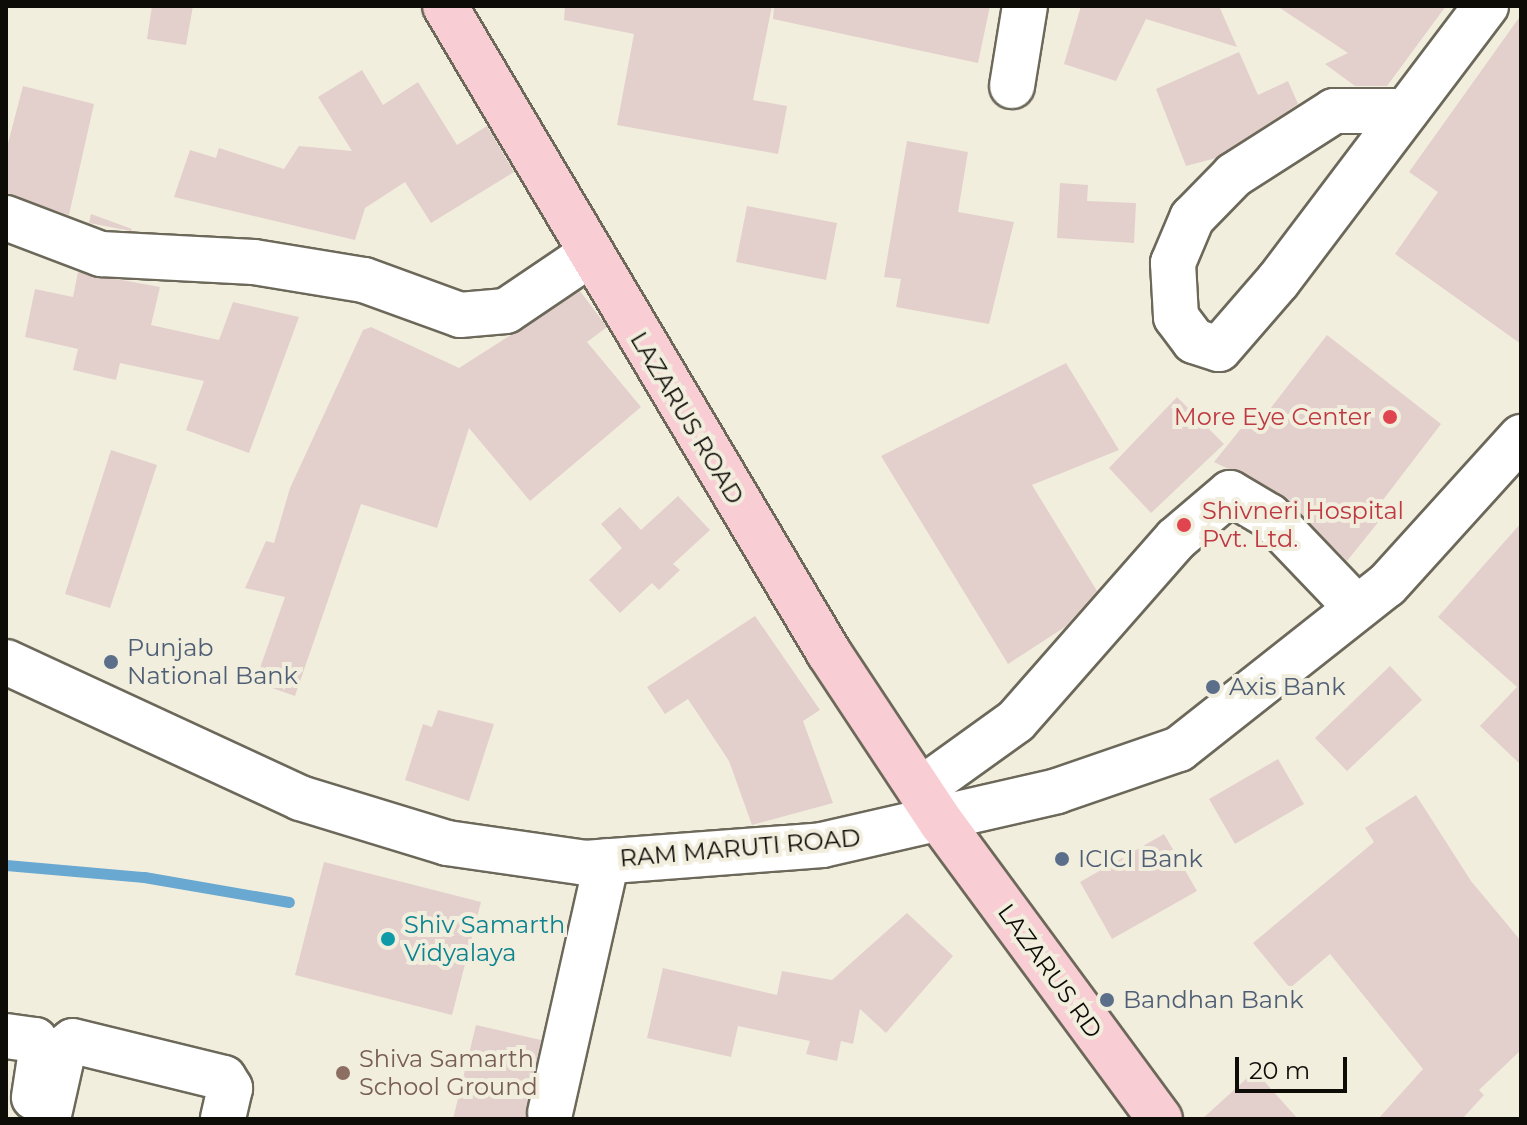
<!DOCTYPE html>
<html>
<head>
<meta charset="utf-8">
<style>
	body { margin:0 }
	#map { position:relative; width:1527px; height:1125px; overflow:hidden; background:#f2eede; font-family:Montserrat,sans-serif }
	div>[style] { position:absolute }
	.stream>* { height:11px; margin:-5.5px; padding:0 5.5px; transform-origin:5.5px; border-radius:5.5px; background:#69a8d0 }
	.building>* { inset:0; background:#e3d0cc }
	.roads { filter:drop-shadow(2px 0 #6c685a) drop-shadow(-2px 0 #6c685a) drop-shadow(0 2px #6c685a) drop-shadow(0 -2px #6c685a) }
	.minor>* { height:44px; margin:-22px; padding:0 22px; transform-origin:22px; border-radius:22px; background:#fff }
	.major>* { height:44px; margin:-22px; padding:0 22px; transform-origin:22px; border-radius:22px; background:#f9cdd4 }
	.dots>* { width:22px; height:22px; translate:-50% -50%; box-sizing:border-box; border:4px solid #f2eede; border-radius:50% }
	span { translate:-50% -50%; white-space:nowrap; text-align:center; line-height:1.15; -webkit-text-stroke:8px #f2eede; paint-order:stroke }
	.health-label { font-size:24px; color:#be3a42 }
	.right { translate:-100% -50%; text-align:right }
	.left { translate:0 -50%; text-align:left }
	.street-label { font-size:24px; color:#0e0c07 }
	.service-label { font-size:24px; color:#4e5e75 }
	.culture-label { font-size:24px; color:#0d838f }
	.education-label { font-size:24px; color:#785e54 }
	.frame { position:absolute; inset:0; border:8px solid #0e0c07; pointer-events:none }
	.scale { position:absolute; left:1235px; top:1057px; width:112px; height:36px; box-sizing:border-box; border:4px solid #0e0c07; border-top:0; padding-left:10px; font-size:24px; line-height:28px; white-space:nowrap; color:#0e0c07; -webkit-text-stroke:6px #f2eede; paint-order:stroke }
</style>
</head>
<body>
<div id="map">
	<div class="stream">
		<i style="left:6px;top:865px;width:139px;rotate:5deg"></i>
		<i style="left:144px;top:877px;width:147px;rotate:9.8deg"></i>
	</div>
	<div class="building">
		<i style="clip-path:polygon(152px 6px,193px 6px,186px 45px,147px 39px)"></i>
		<i style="clip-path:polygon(565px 6px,772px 6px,753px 100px,787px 106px,778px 154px,617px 125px,634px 34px,564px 20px)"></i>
		<i style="clip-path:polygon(774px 6px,990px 6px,978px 63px,773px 19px)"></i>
		<i style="clip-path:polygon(1081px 6px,1219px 6px,1237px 47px,1146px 19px,1116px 81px,1064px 64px)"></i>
		<i style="clip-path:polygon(1277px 6px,1446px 6px,1387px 86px,1355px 86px,1325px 64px,1348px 53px)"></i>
		<i style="clip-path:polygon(1521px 15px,1521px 344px,1395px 254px,1438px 192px,1409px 172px)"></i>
		<i style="clip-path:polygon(1239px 52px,1258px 95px,1288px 81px,1298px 104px,1216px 158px,1186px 166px,1156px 89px)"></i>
		<i style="clip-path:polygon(362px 70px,383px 105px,418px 82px,457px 145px,487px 126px,514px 172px,431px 223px,405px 182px,365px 208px,355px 240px,174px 197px,190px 150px,216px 158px,219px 148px,284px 169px,299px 146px,352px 151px,318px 97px)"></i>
		<i style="clip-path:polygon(23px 86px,94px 104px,69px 215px,6px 194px,6px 151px)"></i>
		<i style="clip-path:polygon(907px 141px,968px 152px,958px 212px,1014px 222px,989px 324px,896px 307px,901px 279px,884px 277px)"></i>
		<i style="clip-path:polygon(1060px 183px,1088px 185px,1087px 201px,1136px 203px,1134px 243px,1057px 238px)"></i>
		<i style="clip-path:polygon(747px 206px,837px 223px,826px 280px,736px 262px)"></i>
		<i style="clip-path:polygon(91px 214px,132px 229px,131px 231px,89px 223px)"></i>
		<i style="clip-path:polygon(78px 272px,160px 287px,151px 325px,219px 340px,233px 302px,299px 317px,249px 453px,186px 430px,204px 381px,120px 363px,116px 380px,73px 370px,78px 349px,25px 337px,35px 289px,73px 297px)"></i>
		<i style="clip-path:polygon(580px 291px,607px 327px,587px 342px,641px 407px,530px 501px,469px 428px,437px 528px,361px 504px,295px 696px,255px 682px,285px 597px,245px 588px,266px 541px,274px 543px,290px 488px,363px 330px,371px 327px,459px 368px)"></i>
		<i style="clip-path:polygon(1327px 335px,1441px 424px,1376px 509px,1384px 515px,1347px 561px,1282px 495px,1214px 462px,1255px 411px,1263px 418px)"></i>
		<i style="clip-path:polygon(1066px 363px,1119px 450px,1032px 485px,1097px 591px,1065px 627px,1008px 664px,881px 456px)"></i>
		<i style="clip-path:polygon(1177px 397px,1224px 444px,1151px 513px,1109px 468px)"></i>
		<i style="clip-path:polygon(111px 450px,157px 465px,110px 608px,65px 594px)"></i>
		<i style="clip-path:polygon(678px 496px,710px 530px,673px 564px,680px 570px,659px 590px,652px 583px,620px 613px,589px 580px,622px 548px,601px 524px,620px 507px,641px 530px)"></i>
		<i style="clip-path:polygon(1521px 523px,1521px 765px,1480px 726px,1517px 687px,1438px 617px)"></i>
		<i style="clip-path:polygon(755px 616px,820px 710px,803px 721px,833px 803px,752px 825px,729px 761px,688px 699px,665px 714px,647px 687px)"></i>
		<i style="clip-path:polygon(1390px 666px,1422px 700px,1347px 771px,1315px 738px)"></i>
		<i style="clip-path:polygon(438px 710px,494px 724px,469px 801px,405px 780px,423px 724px,432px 727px)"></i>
		<i style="clip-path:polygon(1278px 759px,1304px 804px,1235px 844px,1209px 799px)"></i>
		<i style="clip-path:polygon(1416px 795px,1471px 881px,1521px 941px,1521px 1050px,1479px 1090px,1484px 1095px,1462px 1119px,1378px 1119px,1423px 1069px,1330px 954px,1290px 988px,1253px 943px,1374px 842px,1365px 828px)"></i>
		<i style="clip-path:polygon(1164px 834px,1197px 891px,1112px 939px,1080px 882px)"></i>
		<i style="clip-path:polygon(324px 862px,481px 902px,452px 1015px,295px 975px)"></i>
		<i style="clip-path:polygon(907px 913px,953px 956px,886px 1033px,860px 1009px,853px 1044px,841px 1041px,837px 1061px,806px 1054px,810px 1041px,738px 1026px,731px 1057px,647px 1038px,663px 968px,777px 995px,782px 971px,832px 980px)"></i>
		<i style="clip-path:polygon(476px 1025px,541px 1040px,526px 1119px,453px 1119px)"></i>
		<i style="clip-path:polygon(1255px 1071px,1298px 1119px,1202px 1119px)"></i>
	</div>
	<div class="roads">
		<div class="minor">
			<i style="left:1012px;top:86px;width:81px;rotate:-80.8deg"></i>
			<i style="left:1406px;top:111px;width:72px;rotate:180deg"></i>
			<i style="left:1334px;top:111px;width:119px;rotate:147.4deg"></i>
			<i style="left:1234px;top:175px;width:60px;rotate:134.3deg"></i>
			<i style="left:1192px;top:218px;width:49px;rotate:112.9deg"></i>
			<i style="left:1173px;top:263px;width:54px;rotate:86.8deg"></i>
			<i style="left:1176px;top:317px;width:30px;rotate:53deg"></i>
			<i style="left:1194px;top:341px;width:26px;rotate:18deg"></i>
			<i style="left:1219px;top:349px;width:90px;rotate:-49.1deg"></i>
			<i style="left:1278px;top:281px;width:345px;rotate:-52.9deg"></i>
			<i style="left:6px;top:218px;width:102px;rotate:20.8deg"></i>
			<i style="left:101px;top:254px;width:153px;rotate:3deg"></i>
			<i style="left:254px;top:262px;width:111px;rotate:9.3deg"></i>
			<i style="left:364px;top:280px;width:102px;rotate:20deg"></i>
			<i style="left:460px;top:315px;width:46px;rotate:-5deg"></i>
			<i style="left:506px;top:311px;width:100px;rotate:-34deg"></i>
			<i style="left:6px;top:662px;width:324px;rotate:24.8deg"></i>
			<i style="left:300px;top:798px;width:154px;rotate:17deg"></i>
			<i style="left:447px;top:843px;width:139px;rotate:8.2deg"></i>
			<i style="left:585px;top:863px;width:238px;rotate:-4.3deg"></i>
			<i style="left:822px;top:845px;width:241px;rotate:-12.9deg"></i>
			<i style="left:1057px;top:791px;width:129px;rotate:-19deg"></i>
			<i style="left:1179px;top:749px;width:265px;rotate:-38.3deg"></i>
			<i style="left:1387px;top:585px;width:200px;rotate:-47.8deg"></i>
			<i style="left:920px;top:790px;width:118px;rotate:-35.7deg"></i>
			<i style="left:1016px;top:721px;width:242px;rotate:-48.7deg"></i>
			<i style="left:1176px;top:539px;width:71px;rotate:-40.4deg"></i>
			<i style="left:1230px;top:493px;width:45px;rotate:30.5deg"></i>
			<i style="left:1269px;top:516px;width:127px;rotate:46.3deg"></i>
			<i style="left:6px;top:1036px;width:29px;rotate:8deg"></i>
			<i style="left:35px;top:1040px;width:13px;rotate:61deg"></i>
			<i style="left:41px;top:1051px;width:47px;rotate:98.7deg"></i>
			<i style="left:550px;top:1113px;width:258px;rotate:-77.3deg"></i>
			<i style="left:48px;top:1119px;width:73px;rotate:-77.3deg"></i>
			<i style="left:64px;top:1048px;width:11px;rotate:-38deg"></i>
			<i style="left:73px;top:1041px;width:155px;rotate:13.8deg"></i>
			<i style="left:224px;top:1078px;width:12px;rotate:59deg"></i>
			<i style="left:230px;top:1088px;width:32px;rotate:103deg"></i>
		</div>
		<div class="major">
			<i style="left:445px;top:6px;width:752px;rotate:59.31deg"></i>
			<i style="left:829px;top:653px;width:203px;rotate:56.5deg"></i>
			<i style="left:941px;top:822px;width:369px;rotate:53.6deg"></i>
		</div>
	</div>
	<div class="dots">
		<i style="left:1390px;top:417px;background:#e0444e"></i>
		<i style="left:1184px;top:525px;background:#e0444e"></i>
		<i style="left:111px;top:662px;background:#5c6f8a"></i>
		<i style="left:1213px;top:687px;background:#5c6f8a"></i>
		<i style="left:1062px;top:859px;background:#5c6f8a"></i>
		<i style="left:388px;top:939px;background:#0f9aa8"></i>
		<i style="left:1107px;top:1000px;background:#5c6f8a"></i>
		<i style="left:343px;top:1073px;background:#8d6e63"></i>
	</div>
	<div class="health-label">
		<span class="right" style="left:1372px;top:417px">More Eye Center</span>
		<span class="left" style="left:1202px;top:525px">Shivneri Hospital<br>Pvt. Ltd.</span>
	</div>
	<div class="street-label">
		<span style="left:687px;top:418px;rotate:59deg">LAZARUS ROAD</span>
		<span style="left:740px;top:848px;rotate:-5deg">RAM MARUTI ROAD</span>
		<span style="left:1050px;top:971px;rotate:54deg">LAZARUS RD</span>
	</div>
	<div class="service-label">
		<span class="left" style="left:127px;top:662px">Punjab<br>National Bank</span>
		<span class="left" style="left:1229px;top:687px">Axis Bank</span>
		<span class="left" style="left:1078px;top:859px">ICICI Bank</span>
		<span class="left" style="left:1123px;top:1000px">Bandhan Bank</span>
	</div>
	<div class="culture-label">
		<span class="left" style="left:404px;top:939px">Shiv Samarth<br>Vidyalaya</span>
	</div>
	<div class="education-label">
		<span class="left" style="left:359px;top:1073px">Shiva Samarth<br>School Ground</span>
	</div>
	<div class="frame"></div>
	<div class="scale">20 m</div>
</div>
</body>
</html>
